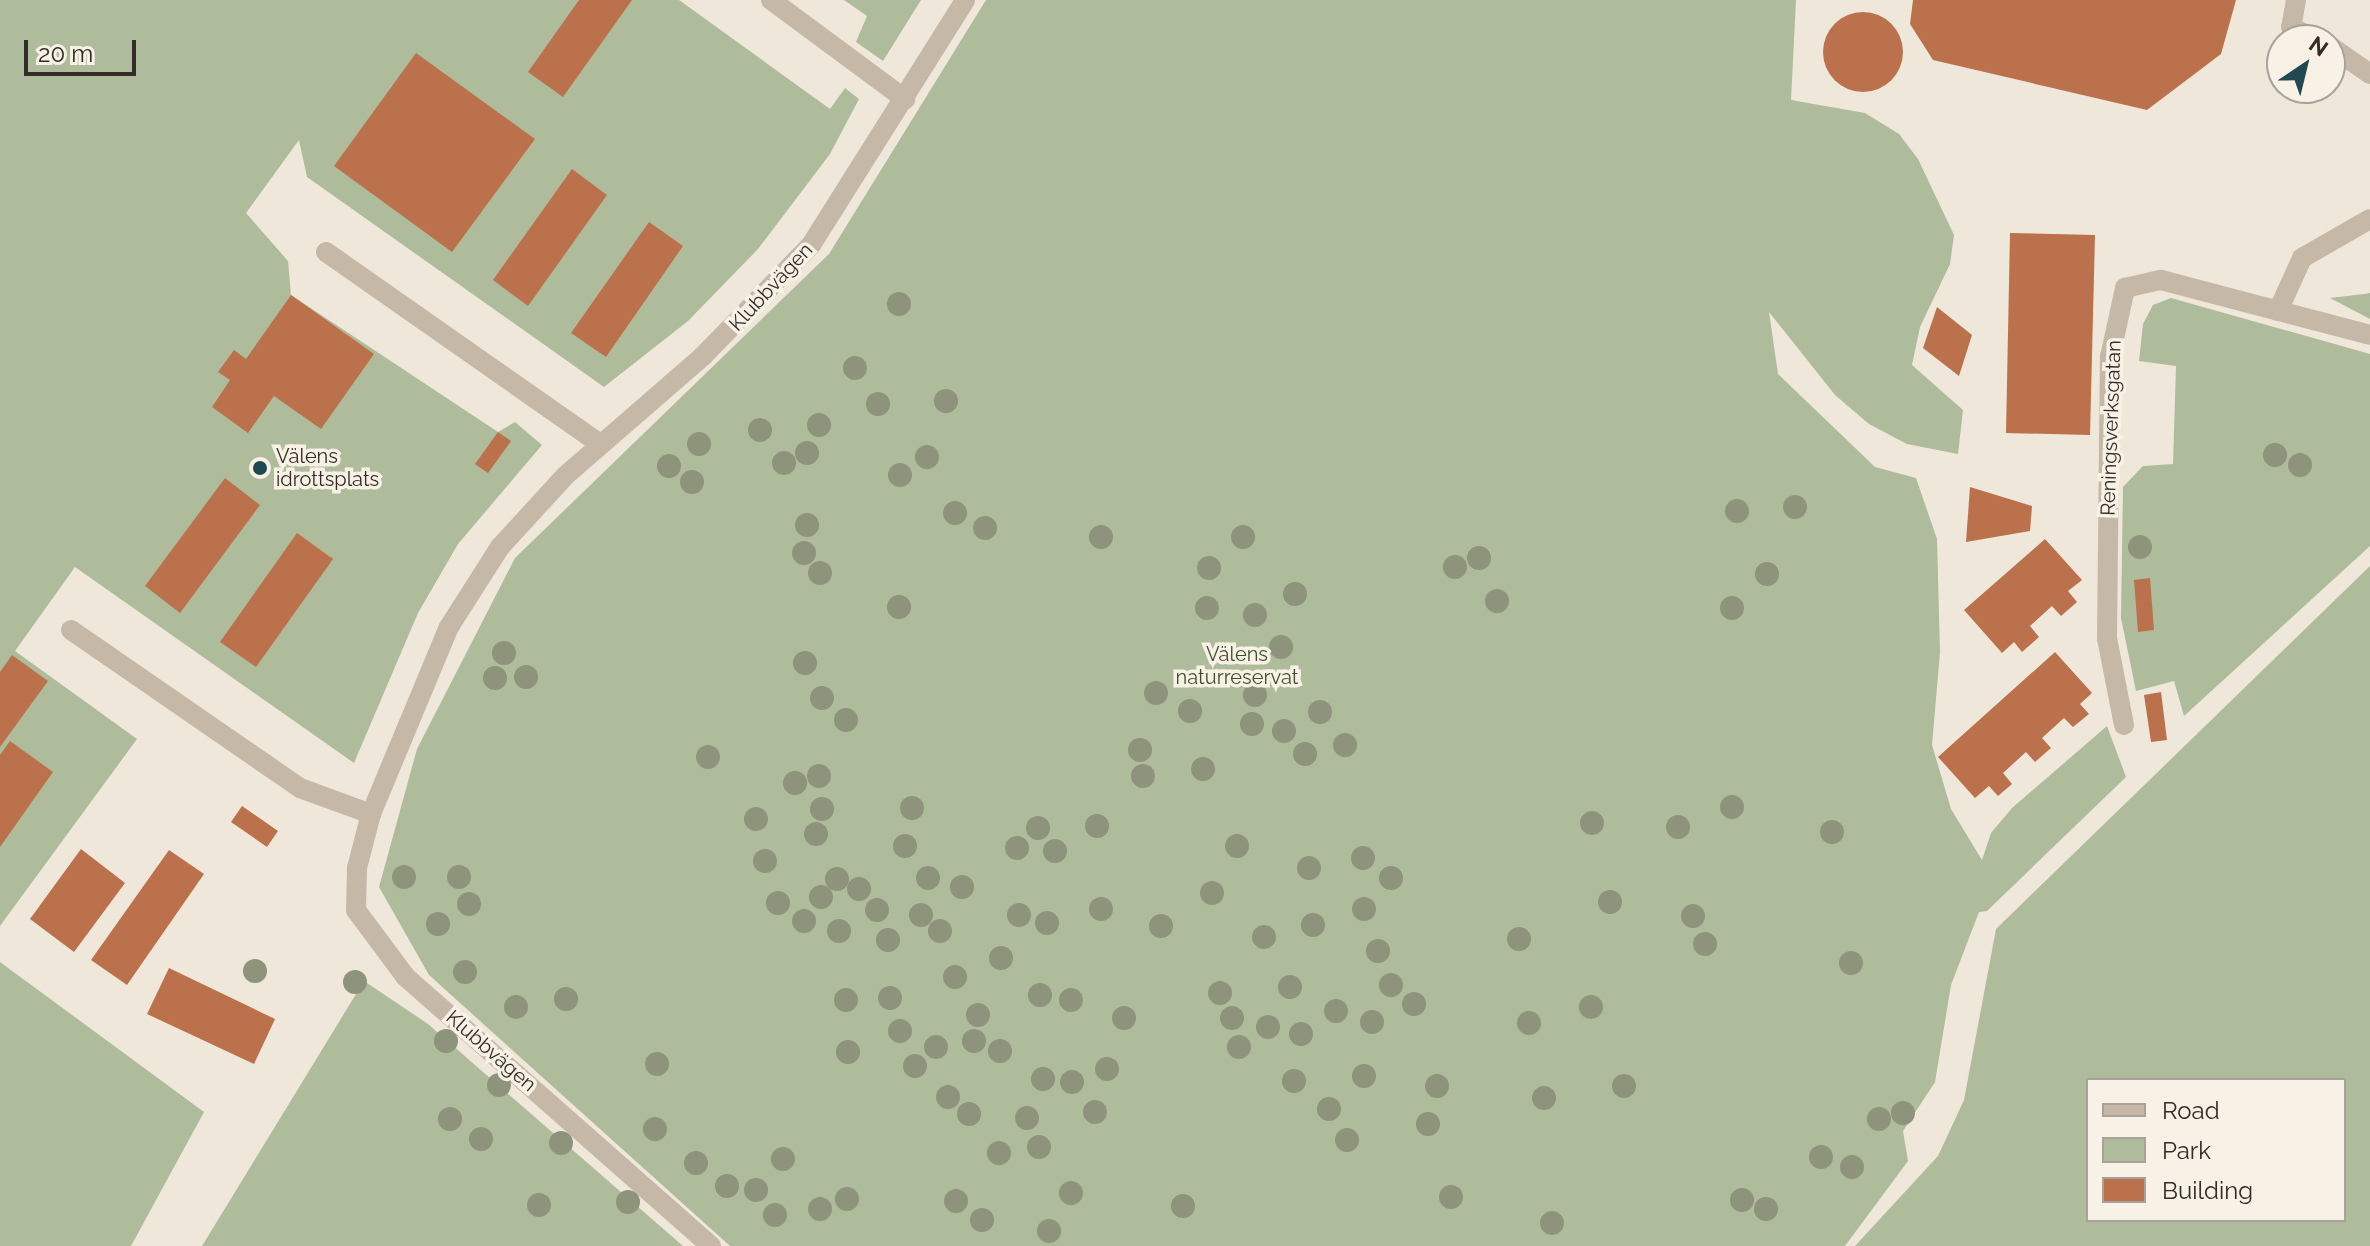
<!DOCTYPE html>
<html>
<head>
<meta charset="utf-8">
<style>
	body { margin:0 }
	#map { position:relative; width:2370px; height:1246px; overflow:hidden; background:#efe7da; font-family:Raleway,sans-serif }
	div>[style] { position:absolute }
	.green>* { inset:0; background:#aebc9b }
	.building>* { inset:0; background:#bb714c }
	.round { border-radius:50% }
	.minor>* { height:20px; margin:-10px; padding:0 10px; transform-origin:10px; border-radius:10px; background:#c5b8a7 }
	.trees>* { width:24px; height:24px; margin:-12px; border-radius:50%; background:#8e937b }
	.dots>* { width:22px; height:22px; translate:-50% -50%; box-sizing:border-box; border:4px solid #f7f1e6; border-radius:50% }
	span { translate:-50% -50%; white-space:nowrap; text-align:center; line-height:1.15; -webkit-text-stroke:7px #f7f1e6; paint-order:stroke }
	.street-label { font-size:20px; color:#332c27 }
	.poi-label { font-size:20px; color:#332c27 }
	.left { translate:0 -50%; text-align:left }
	.park-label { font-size:20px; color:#3f4f2d }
	.legend { position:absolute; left:2086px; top:1078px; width:260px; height:144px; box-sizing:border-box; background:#f7f1e6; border:2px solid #a9a29a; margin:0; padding:10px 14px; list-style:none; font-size:24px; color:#332c27 }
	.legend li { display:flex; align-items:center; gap:16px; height:40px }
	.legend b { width:40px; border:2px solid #a9a29a }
	.north { position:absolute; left:2266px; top:24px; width:80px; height:80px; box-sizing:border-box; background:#f7f1e6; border:2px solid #a9a29a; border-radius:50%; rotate:35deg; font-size:22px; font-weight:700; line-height:32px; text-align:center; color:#332c27 }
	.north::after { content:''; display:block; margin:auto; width:28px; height:36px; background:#204950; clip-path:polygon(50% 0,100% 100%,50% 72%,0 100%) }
	.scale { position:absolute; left:24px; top:40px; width:112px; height:36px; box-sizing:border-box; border:4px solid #332c27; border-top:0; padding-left:10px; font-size:24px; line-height:28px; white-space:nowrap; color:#332c27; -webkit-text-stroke:6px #f7f1e6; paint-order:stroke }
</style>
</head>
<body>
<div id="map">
	<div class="green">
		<i style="clip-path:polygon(0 0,679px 0,830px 109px,845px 88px,859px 99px,830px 154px,758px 249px,688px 321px,604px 387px,307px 177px,299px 140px,246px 213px,288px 261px,291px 295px,498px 432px,515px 422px,542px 445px,458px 544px,418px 613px,354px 763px,75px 567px,15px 651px,137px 739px,0 926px)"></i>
		<i style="clip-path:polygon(844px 0,921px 0,883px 61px,856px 42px,867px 16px)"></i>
		<i style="clip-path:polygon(986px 0,1796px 0,1791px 100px,1865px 113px,1899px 134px,1918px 159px,1954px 235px,1950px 264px,1920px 327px,1912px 365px,1963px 410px,1958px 454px,1907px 444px,1869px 424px,1835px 395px,1769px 312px,1778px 374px,1875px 467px,1916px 478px,1937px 539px,1940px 652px,1932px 745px,1951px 809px,1982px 860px,1991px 833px,2012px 808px,2107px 726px,2126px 777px,1987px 911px,1979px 912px,1951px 985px,1935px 1082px,1903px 1131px,1908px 1161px,1845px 1246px,730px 1246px,429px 975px,379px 887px,417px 749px,515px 558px,829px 254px)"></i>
		<i style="clip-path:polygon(2370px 293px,2370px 319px,2330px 298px,2364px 294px)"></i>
		<i style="clip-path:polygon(2171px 298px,2370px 354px,2370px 546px,2184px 716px,2174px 681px,2136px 691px,2121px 618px,2123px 487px,2143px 466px,2173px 464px,2176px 366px,2139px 361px,2143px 324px,2153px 305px)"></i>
		<i style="clip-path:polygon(evenodd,2370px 566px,2370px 1246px,1855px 1246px,1938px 1156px,1964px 1100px,1996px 929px,2370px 566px,2088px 1080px,2344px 1080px,2344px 1220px,2088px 1220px,2088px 1080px)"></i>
		<i style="clip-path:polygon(0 962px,204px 1112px,131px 1246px,0 1246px)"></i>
		<i style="clip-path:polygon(364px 981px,428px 1024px,683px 1246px,202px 1246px)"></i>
	</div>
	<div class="building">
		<i style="clip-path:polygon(579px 0,632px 0,563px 97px,528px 72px)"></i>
		<i style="clip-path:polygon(1913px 0,2236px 0,2221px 54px,2147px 110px,1933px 60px,1910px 24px)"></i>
		<i class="round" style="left:1823px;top:12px;width:80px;height:80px"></i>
		<i style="clip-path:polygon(416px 53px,535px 139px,452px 252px,334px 166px)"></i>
		<i style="clip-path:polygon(572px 169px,607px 195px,528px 306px,493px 280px)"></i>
		<i style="clip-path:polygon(649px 222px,683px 246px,606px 357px,571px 333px)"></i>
		<i style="clip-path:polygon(2010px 233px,2095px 235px,2090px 435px,2006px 433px)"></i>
		<i style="clip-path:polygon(291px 295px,374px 354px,321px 429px,274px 396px,248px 433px,212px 407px,230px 380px,218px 372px,234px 350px,246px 359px)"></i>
		<i style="clip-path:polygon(1937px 307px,1972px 335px,1959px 376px,1923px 348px)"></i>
		<i style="clip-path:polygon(498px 432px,511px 441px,488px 473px,475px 464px)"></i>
		<i style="clip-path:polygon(225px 478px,260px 505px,180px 613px,145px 586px)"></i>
		<i style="clip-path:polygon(1970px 487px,2032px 506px,2030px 531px,1966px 542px)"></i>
		<i style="clip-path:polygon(297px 533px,333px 559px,256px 667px,220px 642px)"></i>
		<i style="clip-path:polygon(2045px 539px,2082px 580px,2068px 591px,2077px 602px,2061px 616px,2052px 606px,2030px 626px,2039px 637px,2022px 652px,2014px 642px,2002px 653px,1964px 610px)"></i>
		<i style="clip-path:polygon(2150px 578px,2154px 630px,2138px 632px,2134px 580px)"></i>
		<i style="clip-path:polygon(2055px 652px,2092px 693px,2080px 704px,2089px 714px,2073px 727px,2064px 718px,2042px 738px,2051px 748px,2035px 762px,2026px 752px,2003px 773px,2012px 784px,1998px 796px,1989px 786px,1975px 798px,1938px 757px)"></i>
		<i style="clip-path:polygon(12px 655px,48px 681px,0 747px,0 672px)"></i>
		<i style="clip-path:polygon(2161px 692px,2167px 740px,2151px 742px,2144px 695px)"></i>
		<i style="clip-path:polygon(10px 741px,53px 772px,0 847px,0 755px)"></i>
		<i style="clip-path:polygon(242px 806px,278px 831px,267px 847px,231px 822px)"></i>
		<i style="clip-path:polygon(81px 849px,125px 883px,74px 952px,30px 919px)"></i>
		<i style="clip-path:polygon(169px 850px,204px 874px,127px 985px,91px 960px)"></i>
		<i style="clip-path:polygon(169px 968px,275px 1019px,254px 1064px,147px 1014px)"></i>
	</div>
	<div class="minor">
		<i style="left:771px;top:0;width:167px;rotate:36.5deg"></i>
		<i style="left:2296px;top:0;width:27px;rotate:100deg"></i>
		<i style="left:2291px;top:27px;width:29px;rotate:27deg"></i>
		<i style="left:2330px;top:46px;width:49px;rotate:35deg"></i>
		<i style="left:326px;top:252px;width:333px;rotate:35deg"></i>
		<i style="left:2278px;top:311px;width:58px;rotate:-65.6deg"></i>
		<i style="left:2302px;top:258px;width:78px;rotate:-29.8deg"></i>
		<i style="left:71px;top:630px;width:278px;rotate:34.6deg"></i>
		<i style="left:300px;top:788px;width:76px;rotate:20.1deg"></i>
		<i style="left:2124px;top:725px;width:89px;rotate:-101.1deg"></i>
		<i style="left:2107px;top:638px;width:281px;rotate:-89.4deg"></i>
		<i style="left:2110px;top:357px;width:71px;rotate:-77.7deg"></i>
		<i style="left:2125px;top:288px;width:37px;rotate:-13deg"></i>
		<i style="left:2161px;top:280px;width:216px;rotate:14.7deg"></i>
		<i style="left:711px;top:1246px;width:408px;rotate:-138.6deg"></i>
		<i style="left:405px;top:976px;width:82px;rotate:-126.6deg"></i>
		<i style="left:356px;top:910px;width:42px;rotate:-88.6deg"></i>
		<i style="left:357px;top:868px;width:56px;rotate:-75.5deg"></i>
		<i style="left:371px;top:814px;width:203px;rotate:-67.4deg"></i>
		<i style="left:449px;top:627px;width:95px;rotate:-57.5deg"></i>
		<i style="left:500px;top:547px;width:96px;rotate:-47.5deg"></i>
		<i style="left:565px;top:476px;width:183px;rotate:-41deg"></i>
		<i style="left:703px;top:356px;width:155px;rotate:-45.8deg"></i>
		<i style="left:811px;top:245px;width:289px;rotate:-57.8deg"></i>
	</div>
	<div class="trees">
		<i style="left:899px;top:304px"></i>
		<i style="left:855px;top:368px"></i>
		<i style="left:946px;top:401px"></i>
		<i style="left:878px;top:404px"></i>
		<i style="left:819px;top:425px"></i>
		<i style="left:760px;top:430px"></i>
		<i style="left:699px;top:444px"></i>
		<i style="left:807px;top:453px"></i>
		<i style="left:2275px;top:455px"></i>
		<i style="left:927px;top:457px"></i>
		<i style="left:784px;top:463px"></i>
		<i style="left:2300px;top:465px"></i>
		<i style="left:669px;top:466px"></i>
		<i style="left:900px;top:475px"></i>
		<i style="left:692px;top:482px"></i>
		<i style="left:1795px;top:507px"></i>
		<i style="left:1737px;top:511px"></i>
		<i style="left:955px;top:513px"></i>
		<i style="left:807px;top:525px"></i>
		<i style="left:985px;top:528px"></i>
		<i style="left:1101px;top:537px"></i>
		<i style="left:1243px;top:537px"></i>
		<i style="left:2140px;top:547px"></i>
		<i style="left:804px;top:553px"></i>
		<i style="left:1479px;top:558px"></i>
		<i style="left:1455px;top:567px"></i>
		<i style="left:1209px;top:568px"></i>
		<i style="left:820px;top:573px"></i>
		<i style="left:1767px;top:574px"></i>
		<i style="left:1295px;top:594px"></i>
		<i style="left:1497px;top:601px"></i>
		<i style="left:899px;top:607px"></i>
		<i style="left:1207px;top:608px"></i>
		<i style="left:1732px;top:608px"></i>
		<i style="left:1255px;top:615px"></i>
		<i style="left:1281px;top:647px"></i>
		<i style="left:504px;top:653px"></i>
		<i style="left:805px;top:663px"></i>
		<i style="left:526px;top:677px"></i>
		<i style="left:495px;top:678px"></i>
		<i style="left:1156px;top:693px"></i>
		<i style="left:1255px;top:695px"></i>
		<i style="left:822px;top:698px"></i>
		<i style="left:1190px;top:711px"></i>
		<i style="left:1320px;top:712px"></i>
		<i style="left:846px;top:720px"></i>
		<i style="left:1252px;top:724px"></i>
		<i style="left:1284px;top:731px"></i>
		<i style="left:1345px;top:745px"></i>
		<i style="left:1140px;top:750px"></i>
		<i style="left:1305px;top:754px"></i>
		<i style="left:708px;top:757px"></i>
		<i style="left:1203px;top:769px"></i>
		<i style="left:819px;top:776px"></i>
		<i style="left:1143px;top:776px"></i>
		<i style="left:795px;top:783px"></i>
		<i style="left:1732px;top:807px"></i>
		<i style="left:912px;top:808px"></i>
		<i style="left:822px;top:809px"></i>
		<i style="left:756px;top:819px"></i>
		<i style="left:1592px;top:823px"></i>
		<i style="left:1097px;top:826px"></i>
		<i style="left:1678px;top:827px"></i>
		<i style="left:1038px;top:828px"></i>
		<i style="left:1832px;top:832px"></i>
		<i style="left:816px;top:834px"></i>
		<i style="left:905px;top:846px"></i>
		<i style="left:1237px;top:846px"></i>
		<i style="left:1017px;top:848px"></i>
		<i style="left:1055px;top:851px"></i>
		<i style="left:1363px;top:858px"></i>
		<i style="left:765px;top:861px"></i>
		<i style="left:1309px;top:868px"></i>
		<i style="left:404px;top:877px"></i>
		<i style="left:459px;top:877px"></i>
		<i style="left:928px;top:878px"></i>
		<i style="left:1391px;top:878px"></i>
		<i style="left:837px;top:879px"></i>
		<i style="left:962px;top:887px"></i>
		<i style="left:859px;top:889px"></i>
		<i style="left:1212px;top:893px"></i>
		<i style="left:821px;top:897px"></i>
		<i style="left:1610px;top:902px"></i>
		<i style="left:778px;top:903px"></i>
		<i style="left:469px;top:904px"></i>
		<i style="left:1101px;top:909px"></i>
		<i style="left:1364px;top:909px"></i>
		<i style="left:877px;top:910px"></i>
		<i style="left:921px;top:915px"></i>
		<i style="left:1019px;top:915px"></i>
		<i style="left:1693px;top:916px"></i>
		<i style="left:804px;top:921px"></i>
		<i style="left:1047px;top:923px"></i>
		<i style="left:438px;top:924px"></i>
		<i style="left:1313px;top:925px"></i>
		<i style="left:1161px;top:926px"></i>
		<i style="left:839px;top:931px"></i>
		<i style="left:940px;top:931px"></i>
		<i style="left:1264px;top:937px"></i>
		<i style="left:1519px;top:939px"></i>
		<i style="left:888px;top:940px"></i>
		<i style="left:1705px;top:944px"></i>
		<i style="left:1378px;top:951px"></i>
		<i style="left:1001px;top:958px"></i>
		<i style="left:1851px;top:963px"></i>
		<i style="left:255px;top:971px"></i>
		<i style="left:465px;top:972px"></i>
		<i style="left:955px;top:977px"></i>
		<i style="left:355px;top:982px"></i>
		<i style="left:1391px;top:985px"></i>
		<i style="left:1290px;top:987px"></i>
		<i style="left:1220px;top:993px"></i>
		<i style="left:1040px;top:995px"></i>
		<i style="left:890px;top:998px"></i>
		<i style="left:566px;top:999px"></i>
		<i style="left:846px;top:1000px"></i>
		<i style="left:1071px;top:1000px"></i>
		<i style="left:1414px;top:1004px"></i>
		<i style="left:516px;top:1007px"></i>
		<i style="left:1591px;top:1007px"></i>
		<i style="left:1336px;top:1011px"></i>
		<i style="left:978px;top:1015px"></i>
		<i style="left:1124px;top:1018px"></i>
		<i style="left:1232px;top:1018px"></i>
		<i style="left:1372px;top:1022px"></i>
		<i style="left:1529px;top:1023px"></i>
		<i style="left:1268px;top:1027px"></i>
		<i style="left:900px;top:1031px"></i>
		<i style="left:1301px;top:1034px"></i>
		<i style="left:446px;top:1041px"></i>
		<i style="left:974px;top:1041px"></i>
		<i style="left:936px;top:1047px"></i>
		<i style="left:1239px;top:1047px"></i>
		<i style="left:1000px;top:1051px"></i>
		<i style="left:848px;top:1052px"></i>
		<i style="left:657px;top:1064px"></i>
		<i style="left:915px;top:1066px"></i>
		<i style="left:1107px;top:1069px"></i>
		<i style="left:1364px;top:1076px"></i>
		<i style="left:1043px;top:1079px"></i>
		<i style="left:1294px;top:1081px"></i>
		<i style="left:1072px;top:1082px"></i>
		<i style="left:499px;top:1085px"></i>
		<i style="left:1437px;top:1086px"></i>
		<i style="left:1624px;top:1086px"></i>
		<i style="left:948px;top:1097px"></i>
		<i style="left:1544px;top:1098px"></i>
		<i style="left:1329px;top:1109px"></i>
		<i style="left:1095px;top:1112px"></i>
		<i style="left:1903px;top:1113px"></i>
		<i style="left:969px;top:1114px"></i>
		<i style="left:1027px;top:1118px"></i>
		<i style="left:450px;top:1119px"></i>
		<i style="left:1879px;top:1119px"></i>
		<i style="left:1428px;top:1124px"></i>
		<i style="left:655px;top:1129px"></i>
		<i style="left:481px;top:1139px"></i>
		<i style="left:1347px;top:1140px"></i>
		<i style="left:561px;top:1143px"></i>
		<i style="left:1039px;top:1147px"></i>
		<i style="left:999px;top:1153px"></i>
		<i style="left:1821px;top:1157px"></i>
		<i style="left:783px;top:1159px"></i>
		<i style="left:696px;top:1163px"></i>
		<i style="left:1852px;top:1167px"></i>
		<i style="left:727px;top:1186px"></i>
		<i style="left:756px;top:1190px"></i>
		<i style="left:1071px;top:1193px"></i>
		<i style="left:1451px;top:1197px"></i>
		<i style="left:847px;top:1199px"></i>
		<i style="left:1742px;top:1200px"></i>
		<i style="left:956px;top:1201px"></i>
		<i style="left:628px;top:1202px"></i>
		<i style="left:539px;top:1205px"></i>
		<i style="left:1183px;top:1206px"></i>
		<i style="left:820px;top:1209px"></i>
		<i style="left:1766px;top:1209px"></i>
		<i style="left:775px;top:1215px"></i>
		<i style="left:982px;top:1220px"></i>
		<i style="left:1552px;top:1223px"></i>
		<i style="left:1049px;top:1231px"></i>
	</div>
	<div class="dots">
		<i style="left:260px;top:468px;background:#204950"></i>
	</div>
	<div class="street-label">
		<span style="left:771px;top:287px;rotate:-47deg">Klubbvägen</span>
		<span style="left:2111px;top:428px;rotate:-88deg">Reningsverksgatan</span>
		<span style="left:491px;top:1051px;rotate:41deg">Klubbvägen</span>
	</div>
	<div class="poi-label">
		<span class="left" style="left:276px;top:468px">Välens<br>idrottsplats</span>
	</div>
	<div class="park-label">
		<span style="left:1237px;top:666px">Välens<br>naturreservat</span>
	</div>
	<ul class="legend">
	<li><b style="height:10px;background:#c5b8a7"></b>Road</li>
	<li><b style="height:22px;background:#aebc9b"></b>Park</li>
	<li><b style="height:22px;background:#bb714c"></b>Building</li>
	</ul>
	<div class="north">N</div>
	<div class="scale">20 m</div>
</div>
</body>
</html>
